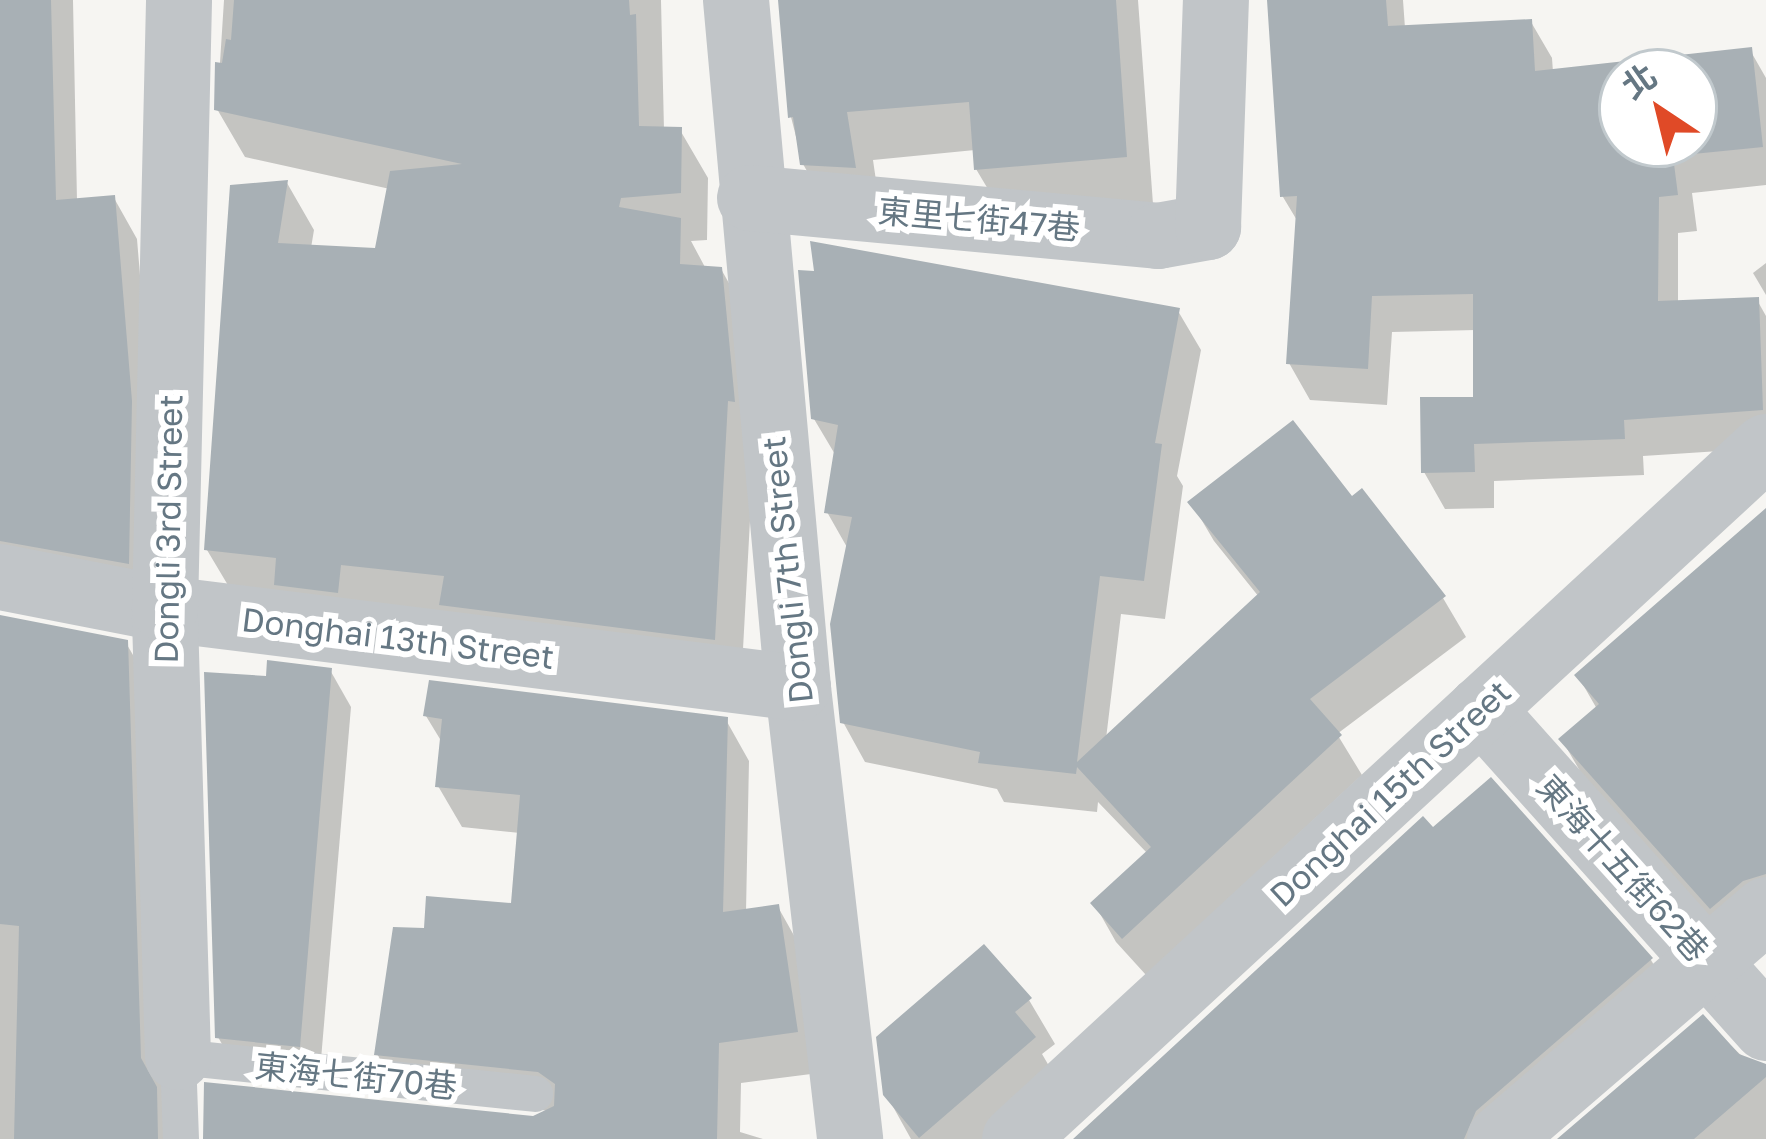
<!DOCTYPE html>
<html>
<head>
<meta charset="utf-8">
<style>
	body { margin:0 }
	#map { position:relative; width:1766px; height:1139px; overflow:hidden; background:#f6f5f2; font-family:"Golos Text","Noto Sans TC",sans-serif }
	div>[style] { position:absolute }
	.shadow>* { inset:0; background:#0003 }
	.building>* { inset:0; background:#a8b0b5 }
	.lane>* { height:36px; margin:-18px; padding:0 18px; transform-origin:18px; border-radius:18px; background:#c1c5c8 }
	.street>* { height:66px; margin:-33px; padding:0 33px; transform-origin:33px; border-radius:33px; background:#c1c5c8 }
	span { translate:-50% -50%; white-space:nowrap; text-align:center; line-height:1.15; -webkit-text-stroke:12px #fff; paint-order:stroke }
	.street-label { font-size:33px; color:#657783 }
	.north { position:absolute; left:1598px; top:48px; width:120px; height:120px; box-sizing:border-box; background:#fff; border:3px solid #c1c9cd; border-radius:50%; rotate:325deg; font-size:33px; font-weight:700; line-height:48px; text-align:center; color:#657783 }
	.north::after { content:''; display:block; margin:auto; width:42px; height:54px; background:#e04a27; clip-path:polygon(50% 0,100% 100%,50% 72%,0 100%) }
</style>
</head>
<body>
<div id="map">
	<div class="shadow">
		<i style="clip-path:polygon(0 0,73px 0,77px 201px,114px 198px,137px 239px,154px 444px,150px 603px,0 590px)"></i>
		<i style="clip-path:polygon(224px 0,661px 0,664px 130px,680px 130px,708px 178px,707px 240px,691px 241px,706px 269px,721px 269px,748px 317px,754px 447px,741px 686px,235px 597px,207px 550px,287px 183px,314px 230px,311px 248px,378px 252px,390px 189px,245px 157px,217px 109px)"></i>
		<i style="clip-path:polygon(781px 0,1138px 0,1153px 204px,1004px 216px,976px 169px,975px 150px,873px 160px,881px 215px,830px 212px,803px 164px,791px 117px)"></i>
		<i style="clip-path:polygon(evenodd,1270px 0,1403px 0,1405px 28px,1531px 22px,1552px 58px,1553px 72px,1750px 50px,1766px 78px,1766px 185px,1692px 193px,1697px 231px,1678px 233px,1678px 303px,1757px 300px,1766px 316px,1766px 448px,1643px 456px,1644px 475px,1494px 481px,1494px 508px,1445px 509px,1424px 472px,1476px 400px,1476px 330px,1392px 332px,1387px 405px,1310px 400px,1289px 363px,1298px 222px,1283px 197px,1270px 0,1622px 72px,1694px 72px,1694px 144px,1622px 144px,1622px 72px)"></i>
		<i style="clip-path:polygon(1766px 263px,1766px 295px,1753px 273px)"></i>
		<i style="clip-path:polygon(1178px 311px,1201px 350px,1177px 476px,1183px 486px,1165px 619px,1121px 614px,1106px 739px,1259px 597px,1214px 541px,1191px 502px,1352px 500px,1362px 492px,1443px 598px,1466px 637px,1337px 734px,1362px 775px,1146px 975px,1116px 942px,1094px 903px,1148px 854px,1098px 802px,1097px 812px,1004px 802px,997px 789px,865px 762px,843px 722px,848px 549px,827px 512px,836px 456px,814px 419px)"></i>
		<i style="clip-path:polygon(1766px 513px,1766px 939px,1741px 958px,1591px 790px,1562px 740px,1597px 709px,1578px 676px)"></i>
		<i style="clip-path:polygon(0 618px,126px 643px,150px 684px,179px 1139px,0 1139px)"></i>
		<i style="clip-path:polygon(330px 670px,351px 707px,319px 1083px,239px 1074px,218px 1037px,269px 680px)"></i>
		<i style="clip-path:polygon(426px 716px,726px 720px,749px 761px,746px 912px,778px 907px,801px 948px,819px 1073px,741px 1083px,740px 1132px,763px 1139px,204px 1139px,533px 1119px,551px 1111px,401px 1095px,377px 1054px,426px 931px,514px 907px,520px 833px,462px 827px,438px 786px,443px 744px)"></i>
		<i style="clip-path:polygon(1432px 831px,1651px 960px,1680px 1010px,1530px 1139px,1074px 1139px)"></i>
		<i style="clip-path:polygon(1029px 1000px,1055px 1044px,1042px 1054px,1059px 1083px,994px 1139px,911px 1139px,886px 1094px)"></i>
		<i style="clip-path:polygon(1703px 1018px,1752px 1066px,1766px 1067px,1766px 1139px,1562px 1139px)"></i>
	</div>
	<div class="building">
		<i style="clip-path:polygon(0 0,51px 0,56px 200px,115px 195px,132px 401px,129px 564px,0 541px)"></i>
		<i style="clip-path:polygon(234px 0,629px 0,630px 15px,636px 14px,639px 126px,682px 127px,681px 193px,621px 198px,619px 207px,681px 218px,680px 264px,722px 267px,735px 402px,728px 401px,715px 640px,439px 605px,444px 576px,341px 565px,338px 593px,274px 585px,276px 558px,204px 550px,230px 185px,288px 180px,278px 243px,375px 248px,390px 171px,462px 164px,214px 110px,215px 62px,222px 63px,226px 39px,231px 40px)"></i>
		<i style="clip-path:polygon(778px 0,1116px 0,1127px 157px,974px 170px,969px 102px,847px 112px,856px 168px,800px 165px,793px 117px,788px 118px)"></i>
		<i style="clip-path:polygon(evenodd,1267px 0,1386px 0,1388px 26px,1532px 19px,1535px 71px,1752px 47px,1763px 147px,1673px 156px,1678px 195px,1659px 197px,1658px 301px,1759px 297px,1763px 410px,1624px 420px,1625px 439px,1474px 444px,1475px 472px,1421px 473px,1420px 397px,1473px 397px,1473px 294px,1372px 296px,1368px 369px,1286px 364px,1297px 196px,1280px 197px,1267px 0,1622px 72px,1694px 72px,1694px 144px,1622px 144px,1622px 72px)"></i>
		<i style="clip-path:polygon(810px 241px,1180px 308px,1155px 443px,1162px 444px,1144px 581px,1100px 576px,1077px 762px,1260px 592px,1187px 502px,1293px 420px,1352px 496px,1362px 488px,1446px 596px,1310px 699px,1342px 735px,1122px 939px,1090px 903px,1151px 847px,1077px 767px,1076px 774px,978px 763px,980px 752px,840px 723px,830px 624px,852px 517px,824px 513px,838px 425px,811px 419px,798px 270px,814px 271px)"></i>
		<i style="clip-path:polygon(1766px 508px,1766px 874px,1743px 881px,1710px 909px,1558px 739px,1599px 704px,1574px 675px)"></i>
		<i style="clip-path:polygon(0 615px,128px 640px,141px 1058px,157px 1087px,158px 1139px,14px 1139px,19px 926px,0 924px)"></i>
		<i style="clip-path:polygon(267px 660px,332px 668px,300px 1047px,215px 1038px,204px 672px,266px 676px)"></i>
		<i style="clip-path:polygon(429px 680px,728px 717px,723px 912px,779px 904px,798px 1032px,719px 1043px,717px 1139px,203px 1139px,204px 1082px,533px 1116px,554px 1106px,555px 1084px,538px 1072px,374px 1055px,393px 927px,424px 928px,426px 896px,511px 903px,520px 795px,435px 787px,442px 719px,423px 716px)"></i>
		<i style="clip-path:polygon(1491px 777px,1653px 958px,1476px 1111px,1464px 1139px,1073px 1139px,1423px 816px,1433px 827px)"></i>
		<i style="clip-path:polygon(984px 944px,1032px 998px,1015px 1012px,1036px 1037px,919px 1138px,883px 1095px,876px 1037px)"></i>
		<i style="clip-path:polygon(1703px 1014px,1739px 1054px,1766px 1064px,1766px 1077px,1694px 1139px,1557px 1139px)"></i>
	</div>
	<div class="lane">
		<i style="left:181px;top:1139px;width:82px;rotate:-92.1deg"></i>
		<i style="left:178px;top:1057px;width:359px;rotate:5.9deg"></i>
	</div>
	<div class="street">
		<i style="left:736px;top:0;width:691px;rotate:84.85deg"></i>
		<i style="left:798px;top:688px;width:454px;rotate:83.4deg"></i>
		<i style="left:750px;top:198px;width:410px;rotate:5.3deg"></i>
		<i style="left:1158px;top:236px;width:51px;rotate:-10.2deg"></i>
		<i style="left:1208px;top:227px;width:227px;rotate:-88deg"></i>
		<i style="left:0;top:577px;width:168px;rotate:11deg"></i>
		<i style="left:165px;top:609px;width:638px;rotate:7.11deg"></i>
		<i style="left:1481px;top:709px;width:428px;rotate:48.2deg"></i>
		<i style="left:178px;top:1057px;width:448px;rotate:-91.7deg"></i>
		<i style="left:165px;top:609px;width:609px;rotate:-88.68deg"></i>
		<i style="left:1015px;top:1139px;width:1021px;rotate:-42.66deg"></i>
		<i style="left:1500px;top:1139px;width:351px;rotate:-40.7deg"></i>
	</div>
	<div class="street-label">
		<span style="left:979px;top:219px;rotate:5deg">東里七街47巷</span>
		<span style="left:168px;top:529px;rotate:-89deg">Dongli 3rd Street</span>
		<span style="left:787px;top:570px;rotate:-96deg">Dongli 7th Street</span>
		<span style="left:398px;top:638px;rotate:7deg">Donghai 13th Street</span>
		<span style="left:1390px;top:793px;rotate:-43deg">Donghai 15th Street</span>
		<span style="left:1623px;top:868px;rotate:48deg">東海十五街62巷</span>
		<span style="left:356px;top:1076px;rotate:6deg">東海七街70巷</span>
	</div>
	<div class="north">北</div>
</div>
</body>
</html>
